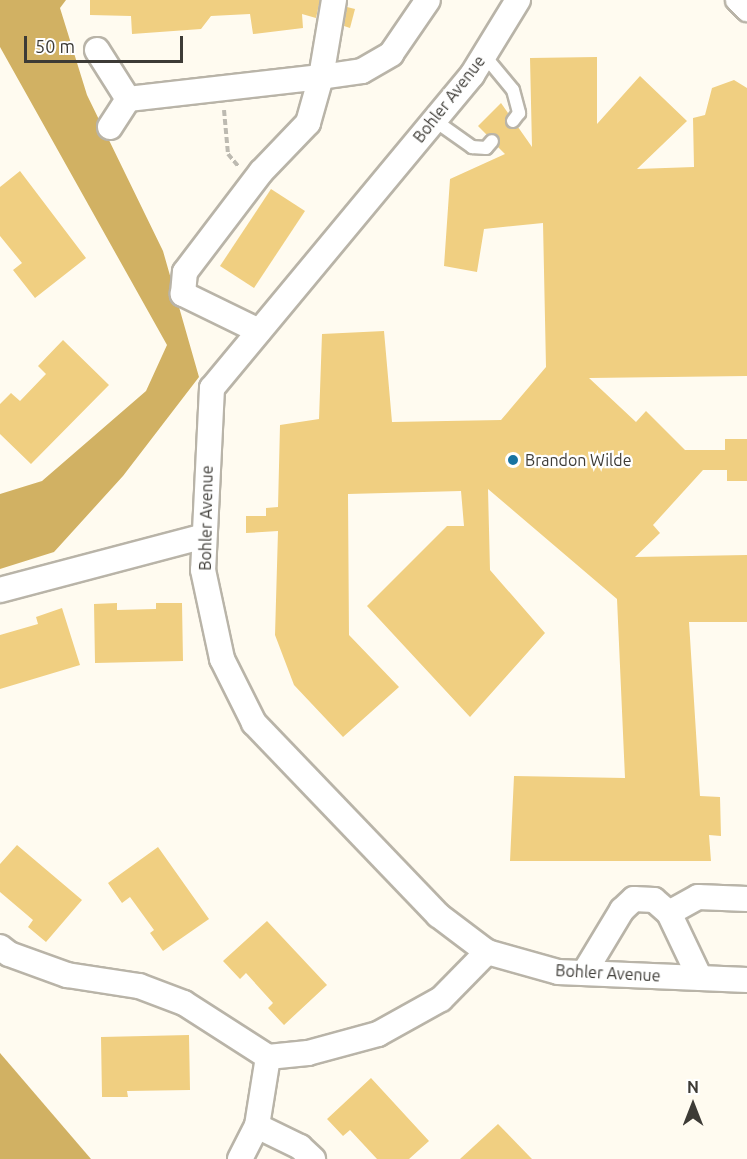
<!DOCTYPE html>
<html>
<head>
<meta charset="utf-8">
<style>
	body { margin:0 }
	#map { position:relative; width:747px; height:1159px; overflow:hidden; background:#fffbf0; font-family:Ubuntu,sans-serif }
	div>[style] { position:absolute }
	.forest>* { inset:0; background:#d1b163 }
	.building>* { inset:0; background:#f0cf81 }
	.path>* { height:4px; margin-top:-2px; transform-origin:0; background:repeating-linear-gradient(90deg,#bdbab1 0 6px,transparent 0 9px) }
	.roads { filter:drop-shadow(2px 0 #b9b4a8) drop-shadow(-2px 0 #b9b4a8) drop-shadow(0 2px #b9b4a8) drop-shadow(0 -2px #b9b4a8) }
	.service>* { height:12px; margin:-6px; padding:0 6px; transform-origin:6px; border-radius:6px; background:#fff }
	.minor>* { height:24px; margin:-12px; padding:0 12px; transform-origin:12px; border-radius:12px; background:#fff }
	.dots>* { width:16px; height:16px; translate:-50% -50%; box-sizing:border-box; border:3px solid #fff; border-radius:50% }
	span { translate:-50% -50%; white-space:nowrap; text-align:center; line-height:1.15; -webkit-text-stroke:4.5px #fff; paint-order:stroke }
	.street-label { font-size:16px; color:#3d3b36 }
	.poi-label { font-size:16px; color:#3d3b36 }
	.left { translate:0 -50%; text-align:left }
	.north { position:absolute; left:663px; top:1075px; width:60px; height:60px; -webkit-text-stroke:4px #fff; paint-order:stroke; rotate:0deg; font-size:16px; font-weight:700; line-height:24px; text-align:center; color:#3d3b36 }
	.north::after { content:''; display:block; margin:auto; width:21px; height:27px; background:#3d3b36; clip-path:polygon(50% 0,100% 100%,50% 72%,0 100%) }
	.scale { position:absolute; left:24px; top:36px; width:159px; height:27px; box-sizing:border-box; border:3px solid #3d3b36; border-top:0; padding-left:8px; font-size:18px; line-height:21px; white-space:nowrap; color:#3d3b36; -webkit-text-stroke:4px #fff; paint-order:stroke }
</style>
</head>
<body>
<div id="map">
	<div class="forest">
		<i style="clip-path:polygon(0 0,66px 0,60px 8px,87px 95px,163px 251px,199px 377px,123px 476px,54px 552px,0 569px,0 494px,42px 481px,146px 391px,167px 345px,0 47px)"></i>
		<i style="clip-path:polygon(0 1053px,91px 1159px,0 1159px)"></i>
	</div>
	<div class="building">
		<i style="clip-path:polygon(90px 0,320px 0,316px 18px,302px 14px,303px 28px,253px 34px,250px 14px,211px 16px,201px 29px,132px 34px,131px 16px,90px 15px)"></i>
		<i style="clip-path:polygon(347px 7px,355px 9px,350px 28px,344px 26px)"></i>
		<i style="clip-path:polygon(597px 57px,597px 124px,640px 76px,687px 121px,637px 169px,694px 167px,693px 118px,705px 115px,712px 88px,734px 80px,747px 88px,747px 376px,589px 378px,636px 422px,646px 411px,685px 450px,725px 450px,725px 439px,747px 439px,747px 481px,727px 481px,727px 470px,703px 470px,653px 525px,660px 533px,635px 557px,747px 555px,747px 622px,689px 622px,700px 796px,720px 797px,721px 836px,709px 835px,711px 861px,510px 861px,514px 776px,625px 778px,617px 599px,488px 489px,490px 570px,545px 633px,470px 717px,367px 606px,447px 526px,464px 526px,461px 491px,348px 494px,349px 635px,399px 687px,343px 737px,294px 685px,275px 635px,278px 531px,246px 533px,246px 516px,266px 516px,266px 508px,278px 507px,280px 425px,319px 419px,322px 334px,384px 331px,392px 422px,501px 420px,546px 367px,543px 223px,484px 229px,477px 272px,444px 266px,450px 179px,505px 154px,498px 147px,498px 135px,487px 135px,478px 126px,501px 103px,508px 113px,506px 125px,511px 129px,518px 127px,532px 147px,530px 58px)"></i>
		<i style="clip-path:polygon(20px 171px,86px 258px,35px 298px,13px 270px,22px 263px,0 236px,0 187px)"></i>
		<i style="clip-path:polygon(271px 189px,305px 211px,254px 288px,220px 266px)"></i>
		<i style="clip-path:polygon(63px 340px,109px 385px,31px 464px,0 434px,0 404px,11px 393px,20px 401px,46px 374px,38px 366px)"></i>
		<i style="clip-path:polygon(117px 603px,117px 610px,156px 609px,156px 603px,182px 603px,183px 661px,95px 663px,94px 604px)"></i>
		<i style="clip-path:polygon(62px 608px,80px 665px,0 689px,0 635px,38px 624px,36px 617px)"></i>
		<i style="clip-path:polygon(17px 845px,82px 900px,46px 942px,28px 927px,33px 920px,0 892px,0 864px)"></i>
		<i style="clip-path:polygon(158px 847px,209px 919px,163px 951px,150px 933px,154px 930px,130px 897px,122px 903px,108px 883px)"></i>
		<i style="clip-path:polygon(267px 921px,327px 985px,284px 1025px,268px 1008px,273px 1003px,246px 973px,240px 979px,223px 961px)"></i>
		<i style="clip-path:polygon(189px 1035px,190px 1090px,127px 1091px,128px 1097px,102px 1097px,101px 1037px)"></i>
		<i style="clip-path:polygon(371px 1078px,429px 1141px,409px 1159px,377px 1159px,350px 1130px,343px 1136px,327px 1119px)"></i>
		<i style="clip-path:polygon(498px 1124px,532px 1159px,460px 1159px)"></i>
	</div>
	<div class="path">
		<i style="left:224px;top:110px;width:44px;rotate:84.8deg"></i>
		<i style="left:228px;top:154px;width:17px;rotate:50deg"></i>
	</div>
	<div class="roads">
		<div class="service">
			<i style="left:484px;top:55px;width:45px;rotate:50.4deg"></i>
			<i style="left:513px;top:90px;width:24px;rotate:75deg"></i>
			<i style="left:519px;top:113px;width:10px;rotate:127deg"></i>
			<i style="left:434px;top:120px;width:47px;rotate:35.4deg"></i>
			<i style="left:472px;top:147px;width:14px;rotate:4deg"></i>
			<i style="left:486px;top:148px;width:9px;rotate:-49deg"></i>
		</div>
		<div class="minor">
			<i style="left:518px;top:0;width:88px;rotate:121.5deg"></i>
			<i style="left:472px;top:75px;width:407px;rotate:129.7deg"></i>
			<i style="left:212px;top:388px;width:182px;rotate:92.8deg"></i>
			<i style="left:203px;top:570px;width:91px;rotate:77.9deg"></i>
			<i style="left:222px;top:659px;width:72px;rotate:63.4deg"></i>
			<i style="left:254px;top:723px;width:266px;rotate:46.2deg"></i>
			<i style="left:438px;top:915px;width:61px;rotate:37.1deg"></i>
			<i style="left:487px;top:952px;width:74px;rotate:15.7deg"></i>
			<i style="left:558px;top:972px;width:189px;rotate:2.4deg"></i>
			<i style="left:738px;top:0;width:13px;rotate:45deg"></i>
			<i style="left:97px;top:50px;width:58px;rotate:57.7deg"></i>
			<i style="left:128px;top:99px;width:194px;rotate:-6.5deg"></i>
			<i style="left:321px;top:77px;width:41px;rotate:-8.3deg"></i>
			<i style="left:362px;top:71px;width:34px;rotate:-30deg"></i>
			<i style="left:391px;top:54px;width:65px;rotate:-55.6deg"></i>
			<i style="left:110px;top:127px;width:33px;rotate:-57deg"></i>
			<i style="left:259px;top:331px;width:85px;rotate:-154deg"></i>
			<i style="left:183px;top:294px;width:22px;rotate:-85deg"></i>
			<i style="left:185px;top:272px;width:126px;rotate:-52.8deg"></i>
			<i style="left:261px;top:172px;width:68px;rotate:-46.2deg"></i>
			<i style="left:308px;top:123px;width:48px;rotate:-74.2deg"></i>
			<i style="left:321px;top:77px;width:78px;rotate:-80.4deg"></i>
			<i style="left:0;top:590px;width:211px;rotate:-14.8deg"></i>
			<i style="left:669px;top:913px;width:72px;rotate:64.5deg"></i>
			<i style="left:0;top:947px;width:11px;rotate:38deg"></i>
			<i style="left:9px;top:954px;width:62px;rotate:19.9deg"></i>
			<i style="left:67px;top:975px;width:73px;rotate:8.7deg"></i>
			<i style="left:139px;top:986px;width:48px;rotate:20.7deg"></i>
			<i style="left:184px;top:1003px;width:100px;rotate:32.7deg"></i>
			<i style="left:268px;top:1057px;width:40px;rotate:-5.7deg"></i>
			<i style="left:308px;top:1053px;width:73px;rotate:-15.2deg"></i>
			<i style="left:378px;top:1034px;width:72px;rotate:-29.1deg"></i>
			<i style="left:441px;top:999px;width:66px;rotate:-45.6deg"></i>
			<i style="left:584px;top:973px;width:74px;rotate:-58.9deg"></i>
			<i style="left:622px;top:910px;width:16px;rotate:-43deg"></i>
			<i style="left:634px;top:899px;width:20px;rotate:3deg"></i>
			<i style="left:654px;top:900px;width:20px;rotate:41deg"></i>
			<i style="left:669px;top:913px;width:33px;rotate:-29deg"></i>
			<i style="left:698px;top:897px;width:49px;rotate:2.3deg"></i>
			<i style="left:268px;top:1057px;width:70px;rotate:99.1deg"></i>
			<i style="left:257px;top:1126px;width:48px;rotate:26deg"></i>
			<i style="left:300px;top:1147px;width:18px;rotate:43deg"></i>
			<i style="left:240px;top:1159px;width:37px;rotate:-63deg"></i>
		</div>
	</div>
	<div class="dots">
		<i style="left:513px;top:460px;background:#1773a1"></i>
	</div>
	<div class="street-label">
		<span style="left:449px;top:99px;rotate:-52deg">Bohler Avenue</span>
		<span style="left:206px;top:518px;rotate:-89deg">Bohler Avenue</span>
		<span style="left:608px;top:973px;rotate:3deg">Bohler Avenue</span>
	</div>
	<div class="poi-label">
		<span class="left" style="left:525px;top:460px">Brandon Wilde</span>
	</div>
	<div class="north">N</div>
	<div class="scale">50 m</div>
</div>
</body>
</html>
